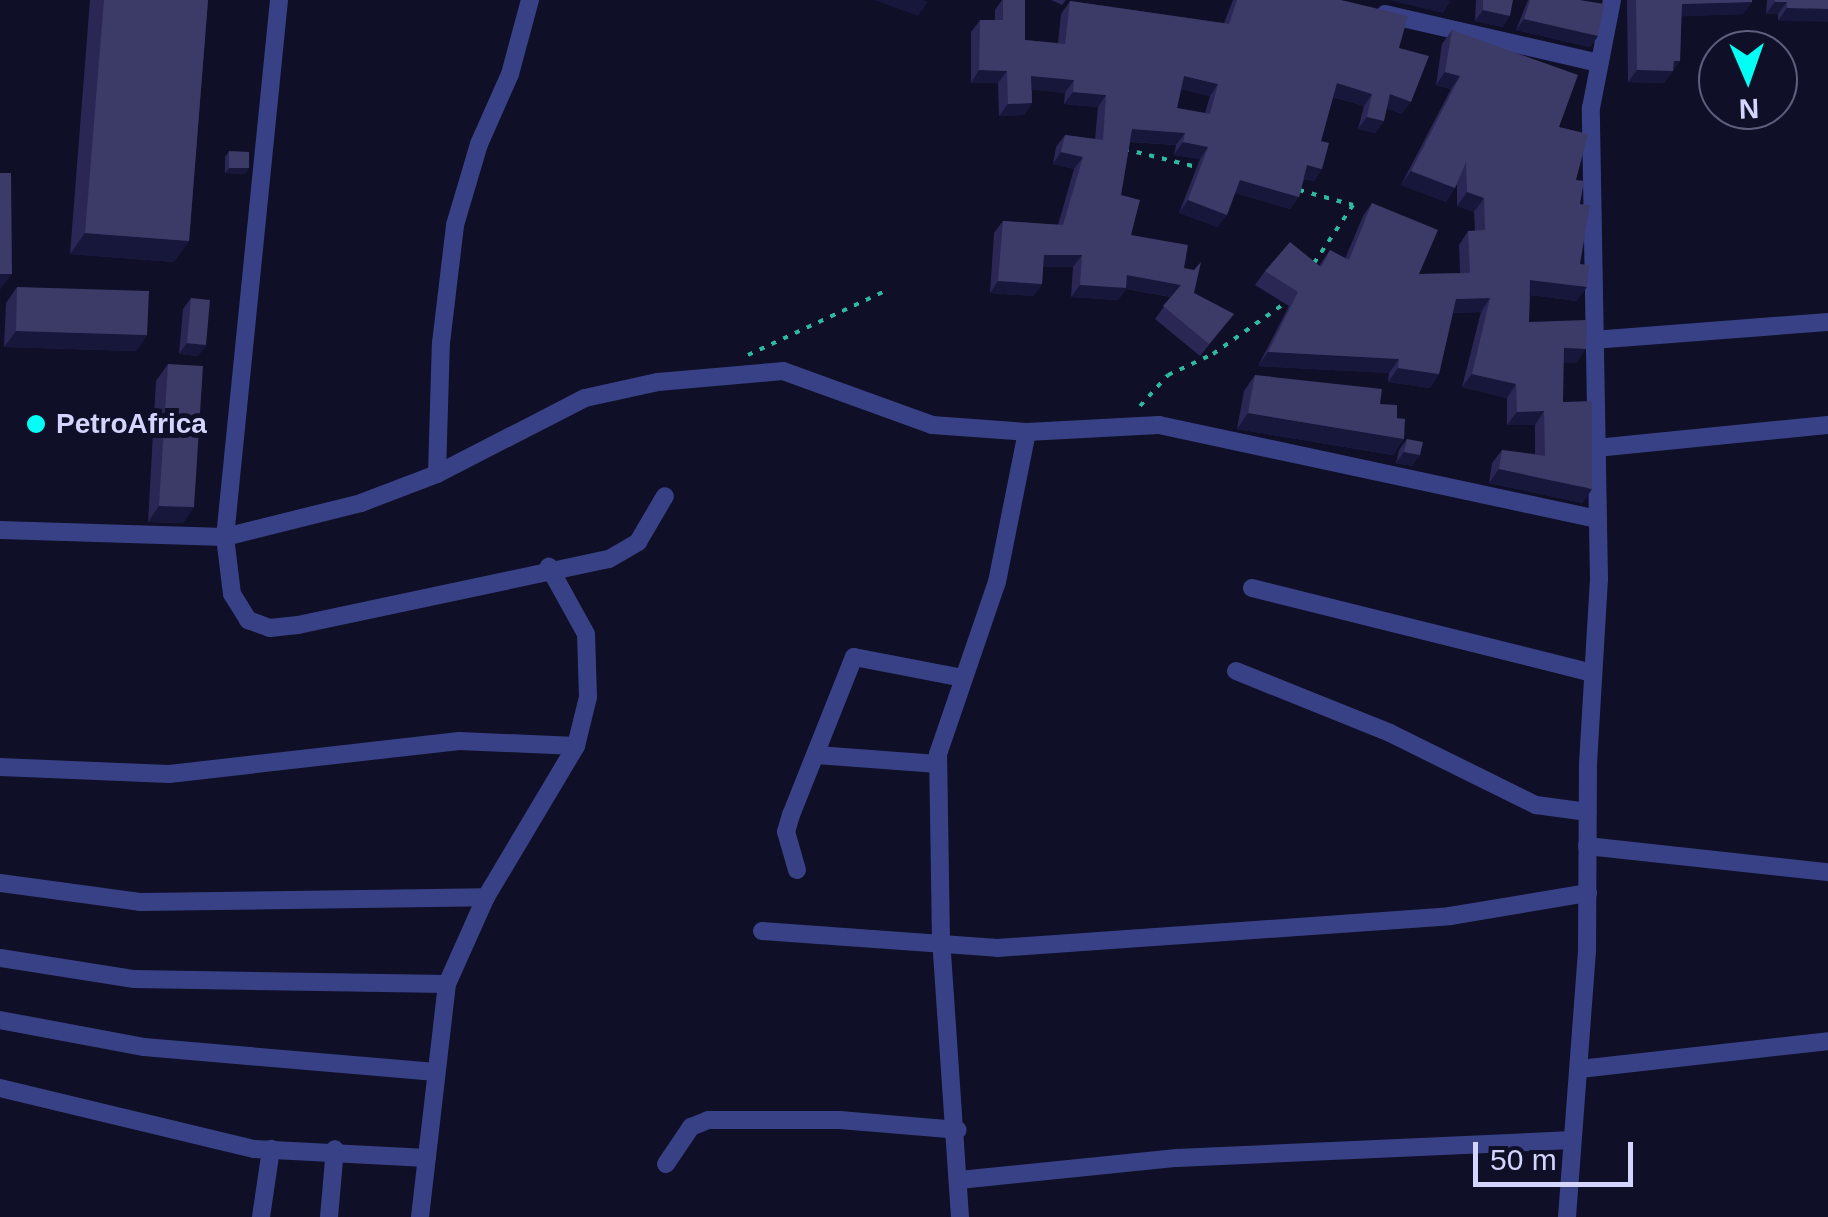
<!DOCTYPE html>
<html>
<head>
<meta charset="utf-8">
<style>
	body { margin:0 }
	#map { position:relative; width:1828px; height:1217px; overflow:hidden; background:#0f0f27; font-family:Helvetica,sans-serif }
	div>[style] { position:absolute }
	.path>* { height:4px; margin-top:-2px; transform-origin:0; background:repeating-linear-gradient(90deg,#2dba9e 0 5px,transparent 0 13px) }
	.minor>* { height:18px; margin:-9px; padding:0 9px; transform-origin:9px; border-radius:9px; background:#394186 }
	.wall>* { inset:0; background:#2a2755 }
	.shaded-wall>* { inset:0; background:#17163b }
	.building>* { inset:0; background:#3c3a67 }
	.dots>* { width:28px; height:28px; translate:-50% -50%; box-sizing:border-box; border:5px solid #0f0f27; border-radius:50% }
	span { translate:-50% -50%; white-space:nowrap; text-align:center; line-height:1.15; -webkit-text-stroke:10px #0f0f27; paint-order:stroke }
	.poi-label { font-size:28px; color:#d4d5ff; font-weight:700 }
	.left { translate:0 -50%; text-align:left }
	.north { position:absolute; left:1698px; top:30px; width:100px; height:100px; box-sizing:border-box; background:#0f0f27; border:2px solid #5e5e7d; border-radius:50%; rotate:178deg; font-size:28px; font-weight:700; line-height:40px; text-align:center; color:#d4d5ff }
	.north::after { content:''; display:block; margin:auto; width:35px; height:45px; background:#00fff5; clip-path:polygon(50% 0,100% 100%,50% 72%,0 100%) }
	.scale { position:absolute; left:1473px; top:1142px; width:160px; height:45px; box-sizing:border-box; border:5px solid #d4d5ff; border-top:0; padding-left:12px; font-size:30px; line-height:35px; white-space:nowrap; color:#d4d5ff; -webkit-text-stroke:8px #0f0f27; paint-order:stroke }
</style>
</head>
<body>
<div id="map">
	<div class="path">
		<i style="left:1124px;top:149px;width:75px;rotate:13.9deg"></i>
		<i style="left:1299px;top:190px;width:56px;rotate:15.5deg"></i>
		<i style="left:1353px;top:205px;width:70px;rotate:123.9deg"></i>
		<i style="left:748px;top:355px;width:149px;rotate:-25deg"></i>
		<i style="left:1140px;top:406px;width:42px;rotate:-47.9deg"></i>
		<i style="left:1168px;top:375px;width:50px;rotate:-25deg"></i>
		<i style="left:1213px;top:354px;width:88px;rotate:-35.3deg"></i>
	</div>
	<div class="minor">
		<i style="left:279px;top:0;width:540px;rotate:95.74deg"></i>
		<i style="left:225px;top:537px;width:57px;rotate:83deg"></i>
		<i style="left:232px;top:594px;width:31px;rotate:58deg"></i>
		<i style="left:248px;top:620px;width:23px;rotate:20deg"></i>
		<i style="left:270px;top:628px;width:28px;rotate:-6deg"></i>
		<i style="left:298px;top:625px;width:318px;rotate:-12deg"></i>
		<i style="left:609px;top:559px;width:34px;rotate:-30deg"></i>
		<i style="left:638px;top:542px;width:53px;rotate:-59.6deg"></i>
		<i style="left:1385px;top:14px;width:220px;rotate:12.9deg"></i>
		<i style="left:1593px;top:340px;width:236px;rotate:-4.4deg"></i>
		<i style="left:1596px;top:448px;width:233px;rotate:-5.7deg"></i>
		<i style="left:437px;top:474px;width:131px;rotate:-88.3deg"></i>
		<i style="left:441px;top:343px;width:119px;rotate:-83.2deg"></i>
		<i style="left:455px;top:225px;width:84px;rotate:-73.5deg"></i>
		<i style="left:479px;top:144px;width:77px;rotate:-66.1deg"></i>
		<i style="left:510px;top:74px;width:77px;rotate:-74.9deg"></i>
		<i style="left:0;top:530px;width:225px;rotate:1.8deg"></i>
		<i style="left:225px;top:537px;width:140px;rotate:-14deg"></i>
		<i style="left:361px;top:503px;width:81px;rotate:-20.9deg"></i>
		<i style="left:437px;top:474px;width:166px;rotate:-27.2deg"></i>
		<i style="left:585px;top:398px;width:75px;rotate:-12.4deg"></i>
		<i style="left:658px;top:382px;width:125px;rotate:-5deg"></i>
		<i style="left:783px;top:371px;width:158px;rotate:19.9deg"></i>
		<i style="left:932px;top:425px;width:95px;rotate:4.2deg"></i>
		<i style="left:1027px;top:432px;width:132px;rotate:-3deg"></i>
		<i style="left:1159px;top:425px;width:449px;rotate:12.1deg"></i>
		<i style="left:1252px;top:588px;width:351px;rotate:14deg"></i>
		<i style="left:1236px;top:671px;width:166px;rotate:21.9deg"></i>
		<i style="left:1390px;top:733px;width:163px;rotate:26.3deg"></i>
		<i style="left:1536px;top:805px;width:52px;rotate:7.7deg"></i>
		<i style="left:817px;top:755px;width:121px;rotate:4.3deg"></i>
		<i style="left:0;top:767px;width:169px;rotate:2.4deg"></i>
		<i style="left:169px;top:774px;width:292px;rotate:-6.5deg"></i>
		<i style="left:459px;top:741px;width:117px;rotate:2.4deg"></i>
		<i style="left:1587px;top:846px;width:242px;rotate:6.2deg"></i>
		<i style="left:797px;top:870px;width:40px;rotate:-106deg"></i>
		<i style="left:786px;top:832px;width:18px;rotate:-74deg"></i>
		<i style="left:791px;top:815px;width:170px;rotate:-68.3deg"></i>
		<i style="left:854px;top:657px;width:111px;rotate:10.9deg"></i>
		<i style="left:0;top:883px;width:141px;rotate:7.7deg"></i>
		<i style="left:140px;top:902px;width:346px;rotate:-0.8deg"></i>
		<i style="left:762px;top:931px;width:236px;rotate:4.1deg"></i>
		<i style="left:997px;top:948px;width:454px;rotate:-4deg"></i>
		<i style="left:1450px;top:916px;width:140px;rotate:-9.5deg"></i>
		<i style="left:0;top:958px;width:136px;rotate:8.9deg"></i>
		<i style="left:134px;top:979px;width:313px;rotate:0.9deg"></i>
		<i style="left:0;top:1020px;width:147px;rotate:10.6deg"></i>
		<i style="left:144px;top:1047px;width:290px;rotate:4.9deg"></i>
		<i style="left:1580px;top:1069px;width:250px;rotate:-6.4deg"></i>
		<i style="left:0;top:1088px;width:261px;rotate:13.5deg"></i>
		<i style="left:254px;top:1149px;width:173px;rotate:3deg"></i>
		<i style="left:666px;top:1164px;width:45px;rotate:-56deg"></i>
		<i style="left:691px;top:1127px;width:18px;rotate:-22deg"></i>
		<i style="left:708px;top:1120px;width:132px"></i>
		<i style="left:840px;top:1120px;width:118px;rotate:4.8deg"></i>
		<i style="left:959px;top:1180px;width:219px;rotate:-5.8deg"></i>
		<i style="left:1177px;top:1158px;width:395px;rotate:-2.6deg"></i>
		<i style="left:261px;top:1217px;width:69px;rotate:-81.6deg"></i>
		<i style="left:329px;top:1217px;width:68px;rotate:-85deg"></i>
		<i style="left:420px;top:1217px;width:235px;rotate:-83.4deg"></i>
		<i style="left:447px;top:984px;width:95px;rotate:-65.9deg"></i>
		<i style="left:486px;top:897px;width:176px;rotate:-59.2deg"></i>
		<i style="left:576px;top:746px;width:50px;rotate:-76.2deg"></i>
		<i style="left:588px;top:697px;width:63px;rotate:-91.8deg"></i>
		<i style="left:586px;top:634px;width:77px;rotate:-118.9deg"></i>
		<i style="left:960px;top:1217px;width:277px;rotate:-93.9deg"></i>
		<i style="left:941px;top:941px;width:187px;rotate:-90.9deg"></i>
		<i style="left:938px;top:754px;width:182px;rotate:-71.1deg"></i>
		<i style="left:997px;top:582px;width:153px;rotate:-78.7deg"></i>
		<i style="left:1567px;top:1217px;width:267px;rotate:-85.7deg"></i>
		<i style="left:1587px;top:951px;width:187px;rotate:-89.7deg"></i>
		<i style="left:1588px;top:764px;width:184px;rotate:-86.6deg"></i>
		<i style="left:1599px;top:580px;width:472px;rotate:-91deg"></i>
		<i style="left:1591px;top:108px;width:110px;rotate:-79deg"></i>
	</div>
	<div class="wall">
		<i style="clip-path:polygon(90px 0,208px 0,189px 241px,174px 262px,70px 254px)"></i>
		<i style="clip-path:polygon(evenodd,1002px 0,1025px 0,1025px 40px,1058px 43px,1061px 14px,1070px 1px,1224px 23px,1233px 0,1341px 0,1399px 48px,1402px 114px,1386px 108px,1384px 121px,1375px 133px,1358px 129px,1364px 106px,1333px 97px,1321px 141px,1322px 169px,1314px 181px,1304px 179px,1299px 197px,1290px 209px,1235px 193px,1218px 227px,1179px 213px,1200px 159px,1174px 155px,1176px 145px,1130px 142px,1121px 195px,1131px 235px,1184px 268px,1194px 293px,1234px 314px,1200px 356px,1155px 319px,1171px 297px,1126px 289px,1118px 300px,1071px 297px,1073px 267px,1043px 267px,1042px 284px,1033px 296px,990px 293px,994px 233px,1003px 221px,1058px 225px,1074px 169px,1053px 164px,1056px 147px,1065px 135px,1095px 139px,1098px 107px,1064px 104px,1065px 93px,1032px 89px,1032px 103px,1024px 115px,999px 116px,998px 83px,971px 83px,971px 32px,980px 20px,995px 20px,995px 10px,1002px 0,1181px 89px,1210px 96px,1205px 113px,1177px 108px,1181px 89px)"></i>
		<i style="clip-path:polygon(1051px 0,1066px 0,1062px 5px)"></i>
		<i style="clip-path:polygon(1476px 0,1513px 0,1503px 27px,1475px 21px)"></i>
		<i style="clip-path:polygon(1528px 0,1580px 0,1598px 36px,1590px 47px,1516px 30px)"></i>
		<i style="clip-path:polygon(1627px 0,1752px 0,1752px 2px,1743px 14px,1681px 16px,1680px 61px,1664px 83px,1628px 82px)"></i>
		<i style="clip-path:polygon(1767px 0,1828px 0,1778px 21px,1778px 14px,1766px 14px)"></i>
		<i style="clip-path:polygon(1452px 30px,1559px 127px,1576px 180px,1580px 204px,1580px 264px,1577px 301px,1530px 295px,1529px 322px,1577px 363px,1563px 362px,1563px 402px,1583px 503px,1489px 483px,1492px 463px,1502px 450px,1535px 454px,1535px 425px,1507px 425px,1507px 398px,1462px 387px,1481px 312px,1453px 313px,1439px 374px,1430px 388px,1388px 382px,1389px 373px,1258px 366px,1289px 306px,1255px 285px,1265px 271px,1319px 266px,1330px 250px,1345px 259px,1363px 216px,1372px 203px,1419px 274px,1460px 273px,1459px 245px,1468px 231px,1475px 231px,1474px 212px,1457px 206px,1457px 184px,1446px 202px,1401px 185px,1451px 89px,1436px 85px,1442px 44px)"></i>
		<i style="clip-path:polygon(229px 151px,245px 174px,225px 173px,225px 157px)"></i>
		<i style="clip-path:polygon(17px 287px,147px 335px,136px 351px,4px 347px,6px 303px)"></i>
		<i style="clip-path:polygon(191px 298px,206px 345px,198px 356px,179px 354px,183px 309px)"></i>
		<i style="clip-path:polygon(168px 364px,194px 507px,183px 523px,148px 522px,156px 381px)"></i>
		<i style="clip-path:polygon(1255px 375px,1380px 404px,1397px 418px,1404px 439px,1393px 455px,1237px 429px,1244px 391px)"></i>
		<i style="clip-path:polygon(1407px 439px,1420px 455px,1412px 466px,1396px 463px,1399px 450px)"></i>
	</div>
	<div class="shaded-wall">
		<i style="clip-path:polygon(874px 0,924px 0,928px 2px,918px 16px)"></i>
		<i style="clip-path:polygon(1388px 0,1448px 0,1451px 1px,1443px 13px)"></i>
		<i style="clip-path:polygon(1752px 2px,1743px 14px,1673px 17px,1682px 4px)"></i>
		<i style="clip-path:polygon(1775px 2px,1787px 2px,1778px 14px,1766px 14px)"></i>
		<i style="clip-path:polygon(1787px 8px,1828px 9px,1828px 22px,1778px 21px)"></i>
		<i style="clip-path:polygon(1483px 10px,1510px 16px,1503px 27px,1475px 21px)"></i>
		<i style="clip-path:polygon(1524px 19px,1598px 36px,1590px 47px,1516px 30px)"></i>
		<i style="clip-path:polygon(1674px 61px,1680px 61px,1664px 83px,1628px 82px,1637px 70px)"></i>
		<i style="clip-path:polygon(979px 70px,1007px 71px,998px 83px,971px 83px)"></i>
		<i style="clip-path:polygon(1445px 72px,1460px 76px,1451px 89px,1436px 85px)"></i>
		<i style="clip-path:polygon(1031px 76px,1074px 80px,1065px 93px,1023px 89px)"></i>
		<i style="clip-path:polygon(1184px 76px,1218px 84px,1210px 96px,1176px 88px)"></i>
		<i style="clip-path:polygon(1337px 83px,1372px 94px,1364px 106px,1328px 95px)"></i>
		<i style="clip-path:polygon(1073px 92px,1106px 95px,1098px 107px,1064px 104px)"></i>
		<i style="clip-path:polygon(1390px 94px,1411px 102px,1402px 114px,1381px 106px)"></i>
		<i style="clip-path:polygon(1032px 103px,1024px 115px,999px 116px,1008px 104px)"></i>
		<i style="clip-path:polygon(1367px 117px,1384px 121px,1375px 133px,1358px 129px)"></i>
		<i style="clip-path:polygon(1132px 129px,1185px 133px,1176px 145px,1124px 141px)"></i>
		<i style="clip-path:polygon(1183px 142px,1208px 147px,1200px 159px,1174px 155px)"></i>
		<i style="clip-path:polygon(1061px 152px,1083px 157px,1074px 169px,1053px 164px)"></i>
		<i style="clip-path:polygon(1307px 165px,1322px 169px,1314px 181px,1299px 177px)"></i>
		<i style="clip-path:polygon(229px 168px,249px 168px,245px 174px,225px 173px)"></i>
		<i style="clip-path:polygon(1411px 171px,1455px 188px,1446px 202px,1401px 185px)"></i>
		<i style="clip-path:polygon(1240px 180px,1299px 197px,1290px 209px,1232px 192px)"></i>
		<i style="clip-path:polygon(1467px 192px,1484px 198px,1474px 212px,1457px 206px)"></i>
		<i style="clip-path:polygon(1188px 200px,1227px 215px,1218px 227px,1179px 213px)"></i>
		<i style="clip-path:polygon(85px 233px,189px 241px,174px 262px,70px 254px)"></i>
		<i style="clip-path:polygon(1044px 255px,1082px 255px,1073px 267px,1035px 267px)"></i>
		<i style="clip-path:polygon(0 274px,12px 274px,0 290px)"></i>
		<i style="clip-path:polygon(1127px 275px,1181px 285px,1173px 297px,1126px 289px,1118px 300px,1071px 297px,1080px 285px)"></i>
		<i style="clip-path:polygon(1530px 280px,1587px 287px,1577px 301px,1521px 294px)"></i>
		<i style="clip-path:polygon(998px 281px,1042px 284px,1033px 296px,990px 293px)"></i>
		<i style="clip-path:polygon(1490px 298px,1481px 312px,1447px 313px,1456px 299px)"></i>
		<i style="clip-path:polygon(16px 331px,147px 335px,136px 351px,4px 347px)"></i>
		<i style="clip-path:polygon(187px 343px,206px 345px,198px 356px,179px 354px)"></i>
		<i style="clip-path:polygon(1564px 348px,1586px 349px,1577px 363px,1554px 362px)"></i>
		<i style="clip-path:polygon(1268px 352px,1399px 359px,1389px 373px,1258px 366px)"></i>
		<i style="clip-path:polygon(1398px 368px,1439px 374px,1430px 388px,1388px 382px)"></i>
		<i style="clip-path:polygon(1472px 374px,1516px 384px,1507px 398px,1462px 387px)"></i>
		<i style="clip-path:polygon(1544px 411px,1535px 425px,1507px 425px,1517px 412px)"></i>
		<i style="clip-path:polygon(1248px 413px,1404px 439px,1393px 455px,1237px 429px)"></i>
		<i style="clip-path:polygon(1404px 452px,1420px 455px,1412px 466px,1396px 463px)"></i>
		<i style="clip-path:polygon(1499px 469px,1592px 489px,1583px 503px,1489px 483px)"></i>
		<i style="clip-path:polygon(159px 506px,194px 507px,183px 523px,148px 522px)"></i>
	</div>
	<div class="building">
		<i style="clip-path:polygon(104px 0,208px 0,189px 241px,85px 233px)"></i>
		<i style="clip-path:polygon(evenodd,1003px 0,1025px 0,1025px 40px,1065px 44px,1070px 1px,1229px 24px,1237px 0,1341px 0,1408px 16px,1399px 48px,1429px 56px,1411px 102px,1390px 94px,1384px 121px,1367px 117px,1372px 94px,1337px 83px,1321px 141px,1329px 143px,1322px 169px,1307px 165px,1299px 197px,1240px 180px,1227px 215px,1188px 200px,1208px 147px,1183px 142px,1185px 133px,1132px 129px,1121px 195px,1140px 200px,1131px 235px,1188px 245px,1184px 268px,1194px 270px,1201px 262px,1194px 293px,1234px 314px,1209px 344px,1163px 306px,1181px 285px,1127px 275px,1126px 288px,1080px 285px,1082px 255px,1044px 255px,1042px 284px,998px 281px,1003px 221px,1063px 225px,1083px 157px,1061px 152px,1065px 135px,1103px 140px,1106px 95px,1073px 92px,1074px 80px,1031px 76px,1032px 103px,1008px 104px,1007px 71px,979px 70px,980px 20px,1003px 20px,1003px 0,1184px 76px,1218px 84px,1210px 114px,1177px 108px,1184px 76px)"></i>
		<i style="clip-path:polygon(1483px 0,1513px 0,1510px 16px,1483px 10px)"></i>
		<i style="clip-path:polygon(1530px 0,1580px 0,1604px 4px,1598px 36px,1524px 19px)"></i>
		<i style="clip-path:polygon(1636px 0,1752px 0,1752px 2px,1682px 4px,1680px 61px,1674px 61px,1673px 71px,1637px 70px)"></i>
		<i style="clip-path:polygon(1775px 0,1828px 0,1828px 9px,1787px 8px,1787px 2px,1775px 2px)"></i>
		<i style="clip-path:polygon(1452px 30px,1578px 75px,1559px 127px,1588px 134px,1576px 180px,1584px 181px,1580px 204px,1590px 205px,1580px 264px,1589px 265px,1587px 287px,1530px 280px,1529px 322px,1587px 320px,1586px 349px,1564px 348px,1563px 402px,1592px 401px,1592px 489px,1499px 469px,1502px 450px,1545px 456px,1544px 411px,1517px 412px,1516px 384px,1472px 374px,1490px 298px,1456px 299px,1439px 374px,1398px 368px,1399px 359px,1268px 352px,1298px 292px,1265px 271px,1290px 242px,1321px 267px,1330px 250px,1349px 260px,1372px 203px,1438px 230px,1419px 274px,1470px 273px,1468px 231px,1485px 230px,1484px 198px,1467px 192px,1466px 162px,1455px 188px,1411px 171px,1460px 76px,1445px 72px)"></i>
		<i style="clip-path:polygon(229px 151px,249px 152px,249px 168px,229px 168px)"></i>
		<i style="clip-path:polygon(0 173px,11px 173px,12px 274px,0 274px)"></i>
		<i style="clip-path:polygon(17px 287px,149px 291px,147px 335px,16px 331px)"></i>
		<i style="clip-path:polygon(191px 298px,210px 300px,206px 345px,187px 343px)"></i>
		<i style="clip-path:polygon(168px 364px,203px 366px,194px 507px,159px 506px)"></i>
		<i style="clip-path:polygon(1255px 375px,1382px 389px,1380px 404px,1397px 405px,1397px 418px,1405px 419px,1404px 439px,1248px 413px)"></i>
		<i style="clip-path:polygon(1407px 439px,1423px 442px,1420px 455px,1404px 452px)"></i>
	</div>
	<div class="dots">
		<i style="left:36px;top:424px;background:#00fff5"></i>
	</div>
	<div class="poi-label">
		<span class="left" style="left:56px;top:424px">PetroAfrica</span>
	</div>
	<div class="north">N</div>
	<div class="scale">50 m</div>
</div>
</body>
</html>
